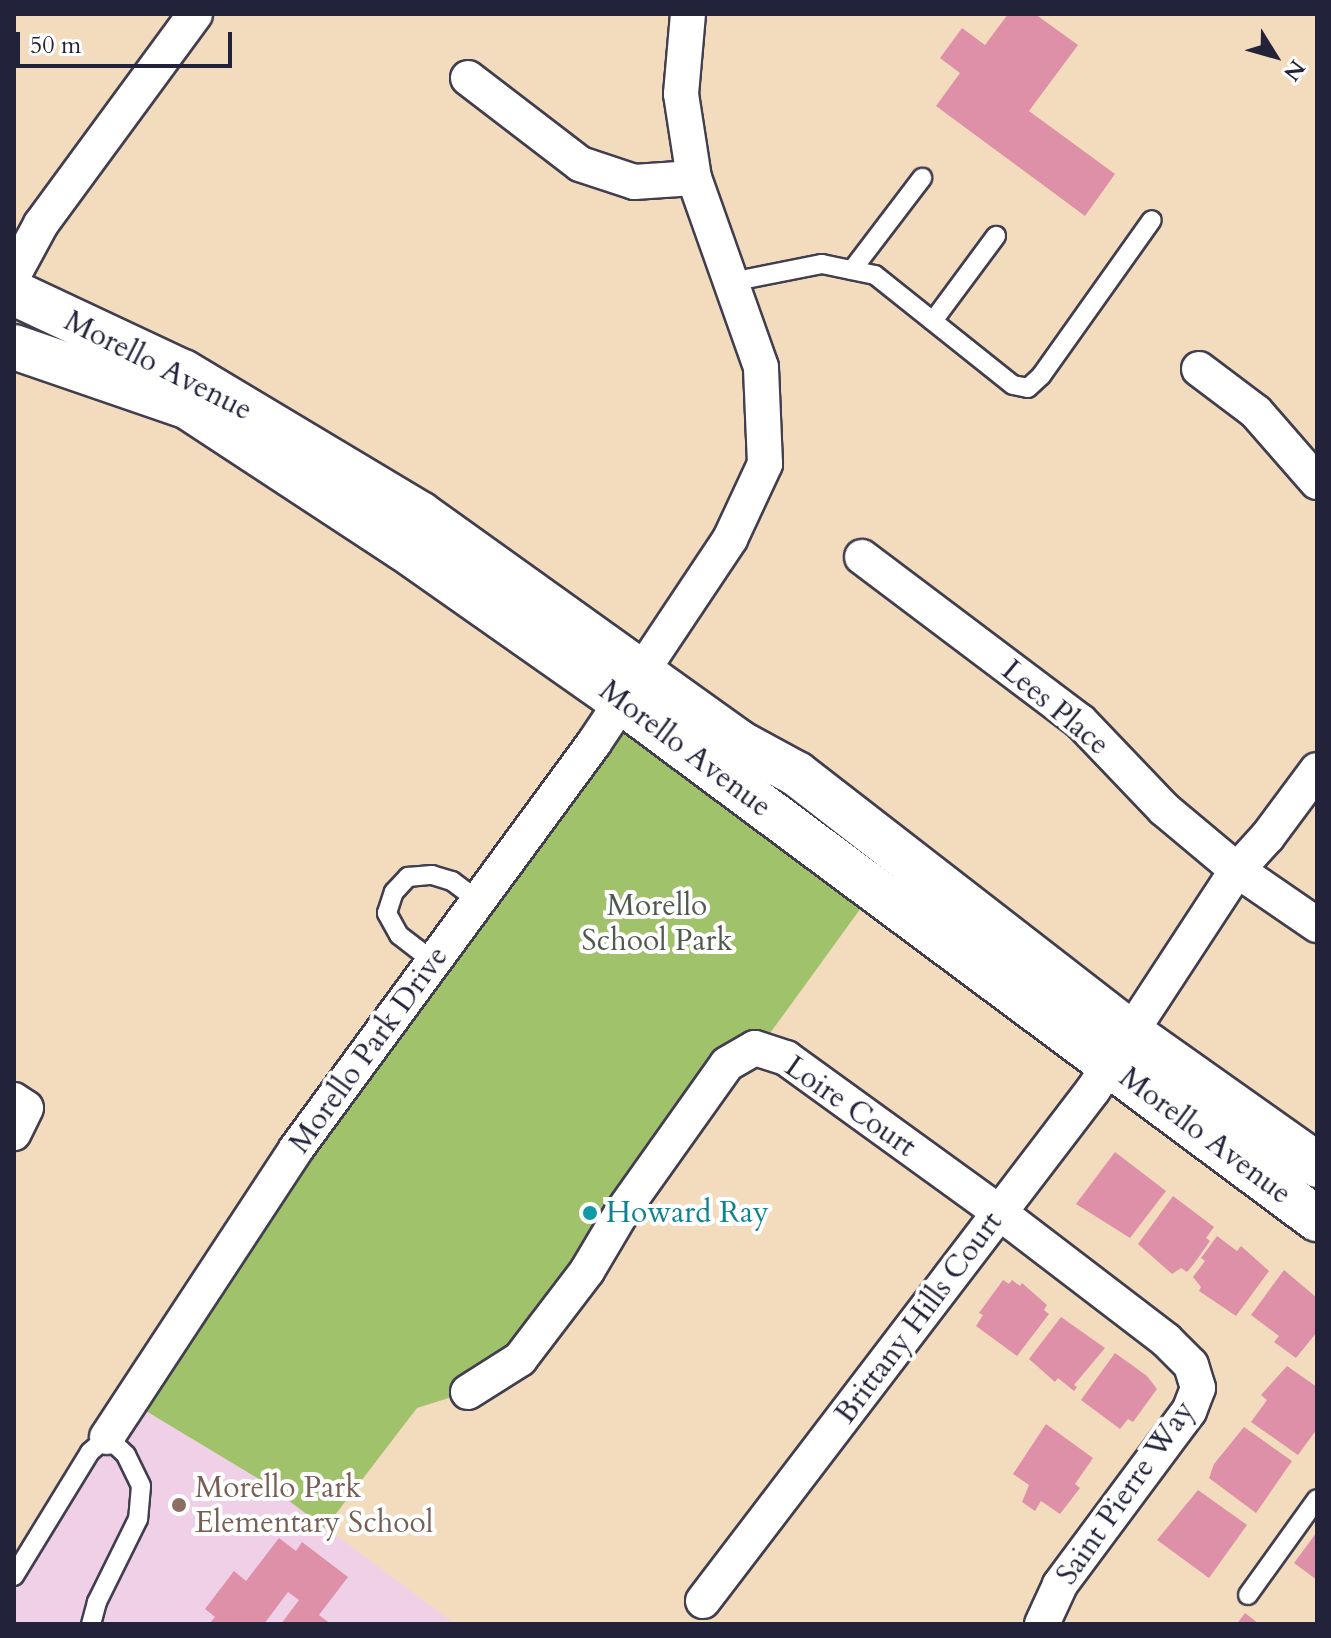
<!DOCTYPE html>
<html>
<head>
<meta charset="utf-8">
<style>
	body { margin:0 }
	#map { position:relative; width:1331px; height:1638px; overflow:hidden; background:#f3dcbe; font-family:Cardo,serif }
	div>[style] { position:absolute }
	.built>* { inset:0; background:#efd0e6 }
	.green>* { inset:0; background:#a0c26b }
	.building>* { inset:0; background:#de90a8 }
	.roads { filter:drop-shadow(2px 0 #413e4f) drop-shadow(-2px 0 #413e4f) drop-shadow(0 2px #413e4f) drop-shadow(0 -2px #413e4f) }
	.service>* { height:18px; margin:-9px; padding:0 9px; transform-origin:9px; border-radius:9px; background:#fff }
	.minor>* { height:34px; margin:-17px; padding:0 17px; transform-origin:17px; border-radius:17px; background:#fff }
	.tertiary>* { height:44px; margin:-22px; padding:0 22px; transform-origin:22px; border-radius:22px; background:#fff }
	.dots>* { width:22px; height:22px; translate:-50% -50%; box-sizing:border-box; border:4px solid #fff; border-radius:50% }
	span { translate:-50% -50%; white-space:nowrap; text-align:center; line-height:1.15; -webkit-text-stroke:8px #fff; paint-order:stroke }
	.street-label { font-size:30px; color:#22223b }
	.park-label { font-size:30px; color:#4e5a4c }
	.culture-label { font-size:30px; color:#0d838f }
	.left { translate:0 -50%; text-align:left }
	.education-label { font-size:30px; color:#785e54 }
	.frame { position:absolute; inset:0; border:16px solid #22223b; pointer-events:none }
	.north { position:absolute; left:1235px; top:16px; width:80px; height:80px; -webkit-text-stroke:6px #fff; paint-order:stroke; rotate:127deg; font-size:22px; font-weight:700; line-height:32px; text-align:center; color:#22223b }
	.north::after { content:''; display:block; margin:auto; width:28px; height:36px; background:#22223b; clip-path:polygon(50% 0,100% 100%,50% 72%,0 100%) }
	.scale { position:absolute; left:16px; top:32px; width:216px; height:36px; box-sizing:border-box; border:4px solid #22223b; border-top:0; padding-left:10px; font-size:24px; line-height:28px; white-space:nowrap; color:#22223b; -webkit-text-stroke:6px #fff; paint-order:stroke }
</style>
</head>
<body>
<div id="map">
	<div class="built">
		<i style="clip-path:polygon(131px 1402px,265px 1482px,455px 1624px,14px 1624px,14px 1578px)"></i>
	</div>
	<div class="green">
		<i style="clip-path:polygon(621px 701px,874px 890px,779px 1021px,587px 1271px,468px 1392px,417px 1408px,325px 1528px,264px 1482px,131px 1402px)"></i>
	</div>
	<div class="building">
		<i style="clip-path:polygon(1008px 14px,1035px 14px,1078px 45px,1029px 111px,1115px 174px,1085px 216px,936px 106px,960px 73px,940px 58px,962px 28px,985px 45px)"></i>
		<i style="clip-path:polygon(1115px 1152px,1166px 1191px,1130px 1238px,1076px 1204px)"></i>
		<i style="clip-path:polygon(1173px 1196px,1214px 1227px,1206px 1238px,1210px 1241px,1193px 1265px,1187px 1272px,1181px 1268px,1172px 1274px,1138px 1244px)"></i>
		<i style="clip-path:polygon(1217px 1236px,1237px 1251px,1241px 1246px,1269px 1271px,1236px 1316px,1199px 1291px,1201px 1287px,1193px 1277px,1205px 1261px,1201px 1258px)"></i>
		<i style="clip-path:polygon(1284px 1270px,1317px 1298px,1317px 1332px,1296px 1358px,1274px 1342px,1279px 1336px,1251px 1315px)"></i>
		<i style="clip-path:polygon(1003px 1280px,1009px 1284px,1012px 1280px,1020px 1286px,1022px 1283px,1047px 1305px,1044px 1310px,1049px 1314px,1017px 1356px,976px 1326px,983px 1315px,979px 1313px)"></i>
		<i style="clip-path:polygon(1061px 1317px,1105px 1348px,1074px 1385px,1077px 1387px,1074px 1391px,1058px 1378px,1055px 1382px,1029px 1359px)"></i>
		<i style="clip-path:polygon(1115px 1353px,1147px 1376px,1157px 1389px,1133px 1422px,1128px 1419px,1120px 1429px,1081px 1400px)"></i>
		<i style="clip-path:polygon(1287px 1366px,1317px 1387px,1317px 1429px,1298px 1455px,1251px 1422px,1267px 1400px,1261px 1395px)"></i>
		<i style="clip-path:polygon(1046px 1424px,1093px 1458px,1075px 1484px,1080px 1488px,1060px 1514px,1041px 1501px,1035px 1511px,1022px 1502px,1029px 1485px,1013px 1474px)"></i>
		<i style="clip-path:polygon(1244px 1427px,1292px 1461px,1256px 1513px,1209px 1478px,1214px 1464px)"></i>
		<i style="clip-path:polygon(1198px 1490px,1247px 1525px,1209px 1578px,1157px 1540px)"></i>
		<i style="clip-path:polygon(1317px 1532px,1317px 1580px,1294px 1563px)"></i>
		<i style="clip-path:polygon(279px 1538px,296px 1551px,302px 1542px,348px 1577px,319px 1615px,331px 1624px,281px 1624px,299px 1600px,288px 1592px,264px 1624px,209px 1624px,215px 1617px,205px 1609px,234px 1571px,246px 1581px)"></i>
		<i style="clip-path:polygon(1245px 1613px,1259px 1624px,1237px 1624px)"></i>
	</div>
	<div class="roads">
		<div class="service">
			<i style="left:852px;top:270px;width:116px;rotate:-52.7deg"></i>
			<i style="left:731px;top:282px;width:93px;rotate:-11.2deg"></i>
			<i style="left:822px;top:264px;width:54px;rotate:11.7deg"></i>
			<i style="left:875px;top:275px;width:176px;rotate:38.6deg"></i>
			<i style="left:1013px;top:385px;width:15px;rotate:11deg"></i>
			<i style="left:1028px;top:388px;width:18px;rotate:-43deg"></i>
			<i style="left:1041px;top:376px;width:191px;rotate:-54.6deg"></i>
			<i style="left:933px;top:321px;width:106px;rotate:-53.5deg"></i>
			<i style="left:434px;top:962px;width:44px;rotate:-142.4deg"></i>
			<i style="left:399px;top:935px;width:25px;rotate:-119deg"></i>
			<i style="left:387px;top:913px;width:22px;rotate:-72deg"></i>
			<i style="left:394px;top:892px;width:21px;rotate:-47deg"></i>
			<i style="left:408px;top:877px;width:24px;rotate:-5deg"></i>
			<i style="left:432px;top:875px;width:21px;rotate:17deg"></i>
			<i style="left:452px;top:881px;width:34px;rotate:37deg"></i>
			<i style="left:14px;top:1576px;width:145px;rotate:-58.5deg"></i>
			<i style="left:90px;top:1452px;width:23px;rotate:-41deg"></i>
			<i style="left:107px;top:1437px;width:26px;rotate:43deg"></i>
			<i style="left:126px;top:1455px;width:34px;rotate:64deg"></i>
			<i style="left:141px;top:1486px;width:33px;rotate:95deg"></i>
			<i style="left:138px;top:1519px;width:93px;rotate:116.3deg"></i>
			<i style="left:97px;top:1602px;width:23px;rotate:105deg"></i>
			<i style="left:1248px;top:1595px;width:118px;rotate:-54.3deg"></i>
		</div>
		<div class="minor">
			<i style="left:468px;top:78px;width:141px;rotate:37.5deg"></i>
			<i style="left:580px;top:164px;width:57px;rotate:18.4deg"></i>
			<i style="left:634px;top:182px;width:60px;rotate:-3.8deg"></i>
			<i style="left:14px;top:274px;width:57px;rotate:-61.6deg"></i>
			<i style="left:41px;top:224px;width:260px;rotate:-53.7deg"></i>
			<i style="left:1199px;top:369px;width:71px;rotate:37deg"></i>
			<i style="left:1256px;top:412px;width:93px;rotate:48.9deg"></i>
			<i style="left:862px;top:557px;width:273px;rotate:37deg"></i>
			<i style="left:1080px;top:721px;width:122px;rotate:46.3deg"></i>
			<i style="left:1164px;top:809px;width:95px;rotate:39.9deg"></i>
			<i style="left:1237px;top:870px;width:97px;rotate:34.5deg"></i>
			<i style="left:14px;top:1100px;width:14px;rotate:34deg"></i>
			<i style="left:26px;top:1108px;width:28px;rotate:116deg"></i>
			<i style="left:468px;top:1392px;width:62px;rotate:-32.4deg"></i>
			<i style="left:520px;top:1359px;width:111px;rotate:-52.7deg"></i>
			<i style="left:587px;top:1271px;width:69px;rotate:-59.3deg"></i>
			<i style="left:622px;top:1212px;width:181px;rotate:-54.6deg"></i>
			<i style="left:727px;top:1064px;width:32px;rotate:-30deg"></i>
			<i style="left:755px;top:1048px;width:33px;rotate:18deg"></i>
			<i style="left:786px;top:1058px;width:264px;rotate:35.9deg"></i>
			<i style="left:1000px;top:1213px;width:209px;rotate:37.4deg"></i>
			<i style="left:1166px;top:1340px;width:35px;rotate:45deg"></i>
			<i style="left:1191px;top:1365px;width:24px;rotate:73deg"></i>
			<i style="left:1198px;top:1388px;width:25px;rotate:111deg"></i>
			<i style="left:1189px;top:1411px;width:217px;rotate:126.6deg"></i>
			<i style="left:1060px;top:1585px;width:43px;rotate:114.8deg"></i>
			<i style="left:107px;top:1437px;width:344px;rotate:-56.7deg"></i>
			<i style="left:296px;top:1149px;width:504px;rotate:-53.72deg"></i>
			<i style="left:594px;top:743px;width:245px;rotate:-56.3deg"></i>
			<i style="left:730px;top:539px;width:83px;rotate:-65deg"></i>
			<i style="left:765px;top:464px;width:97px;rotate:-92.4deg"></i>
			<i style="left:761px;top:367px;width:201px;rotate:-109.5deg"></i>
			<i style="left:694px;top:178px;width:85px;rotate:-98.8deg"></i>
			<i style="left:681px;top:94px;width:80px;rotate:-85deg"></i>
			<i style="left:703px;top:1601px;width:643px;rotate:-52.65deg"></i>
			<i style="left:1093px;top:1090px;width:263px;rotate:-56.8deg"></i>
			<i style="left:1237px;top:870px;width:46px;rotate:-47.6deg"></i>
			<i style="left:1268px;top:836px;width:82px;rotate:-53.4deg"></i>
		</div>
		<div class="tertiary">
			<i style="left:14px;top:293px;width:187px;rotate:25.1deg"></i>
			<i style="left:183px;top:372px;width:276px;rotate:30.9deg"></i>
			<i style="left:420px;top:514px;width:391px;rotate:35.6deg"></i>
			<i style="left:738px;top:742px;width:67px;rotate:28.5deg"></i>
			<i style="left:797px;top:774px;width:419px;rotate:37.8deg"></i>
			<i style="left:1128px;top:1031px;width:232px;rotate:35.3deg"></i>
			<i style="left:14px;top:347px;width:184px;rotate:19deg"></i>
			<i style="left:188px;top:407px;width:257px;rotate:33.3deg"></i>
			<i style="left:403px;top:548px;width:266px;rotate:35.1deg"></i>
			<i style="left:621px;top:701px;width:868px;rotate:36.66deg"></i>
		</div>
	</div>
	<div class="dots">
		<i style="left:590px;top:1213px;background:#0f9aa8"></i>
		<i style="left:179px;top:1505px;background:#8d6e63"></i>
	</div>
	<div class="street-label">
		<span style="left:158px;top:366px;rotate:27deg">Morello Avenue</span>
		<span style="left:1055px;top:708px;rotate:40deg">Lees Place</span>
		<span style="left:685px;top:749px;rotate:37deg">Morello Avenue</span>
		<span style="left:369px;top:1050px;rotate:-54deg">Morello Park Drive</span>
		<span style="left:850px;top:1107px;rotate:35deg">Loire Court</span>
		<span style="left:1205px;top:1136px;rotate:37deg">Morello Avenue</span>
		<span style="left:919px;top:1318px;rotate:-53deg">Brittany Hills Court</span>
		<span style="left:1126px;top:1493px;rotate:-55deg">Saint Pierre Way</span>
	</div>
	<div class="park-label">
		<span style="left:657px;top:923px">Morello<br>School Park</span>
	</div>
	<div class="culture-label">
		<span class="left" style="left:606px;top:1213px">Howard Ray</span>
	</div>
	<div class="education-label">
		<span class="left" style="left:195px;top:1505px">Morello Park<br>Elementary School</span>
	</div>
	<div class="frame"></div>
	<div class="north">N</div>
	<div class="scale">50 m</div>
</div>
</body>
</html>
